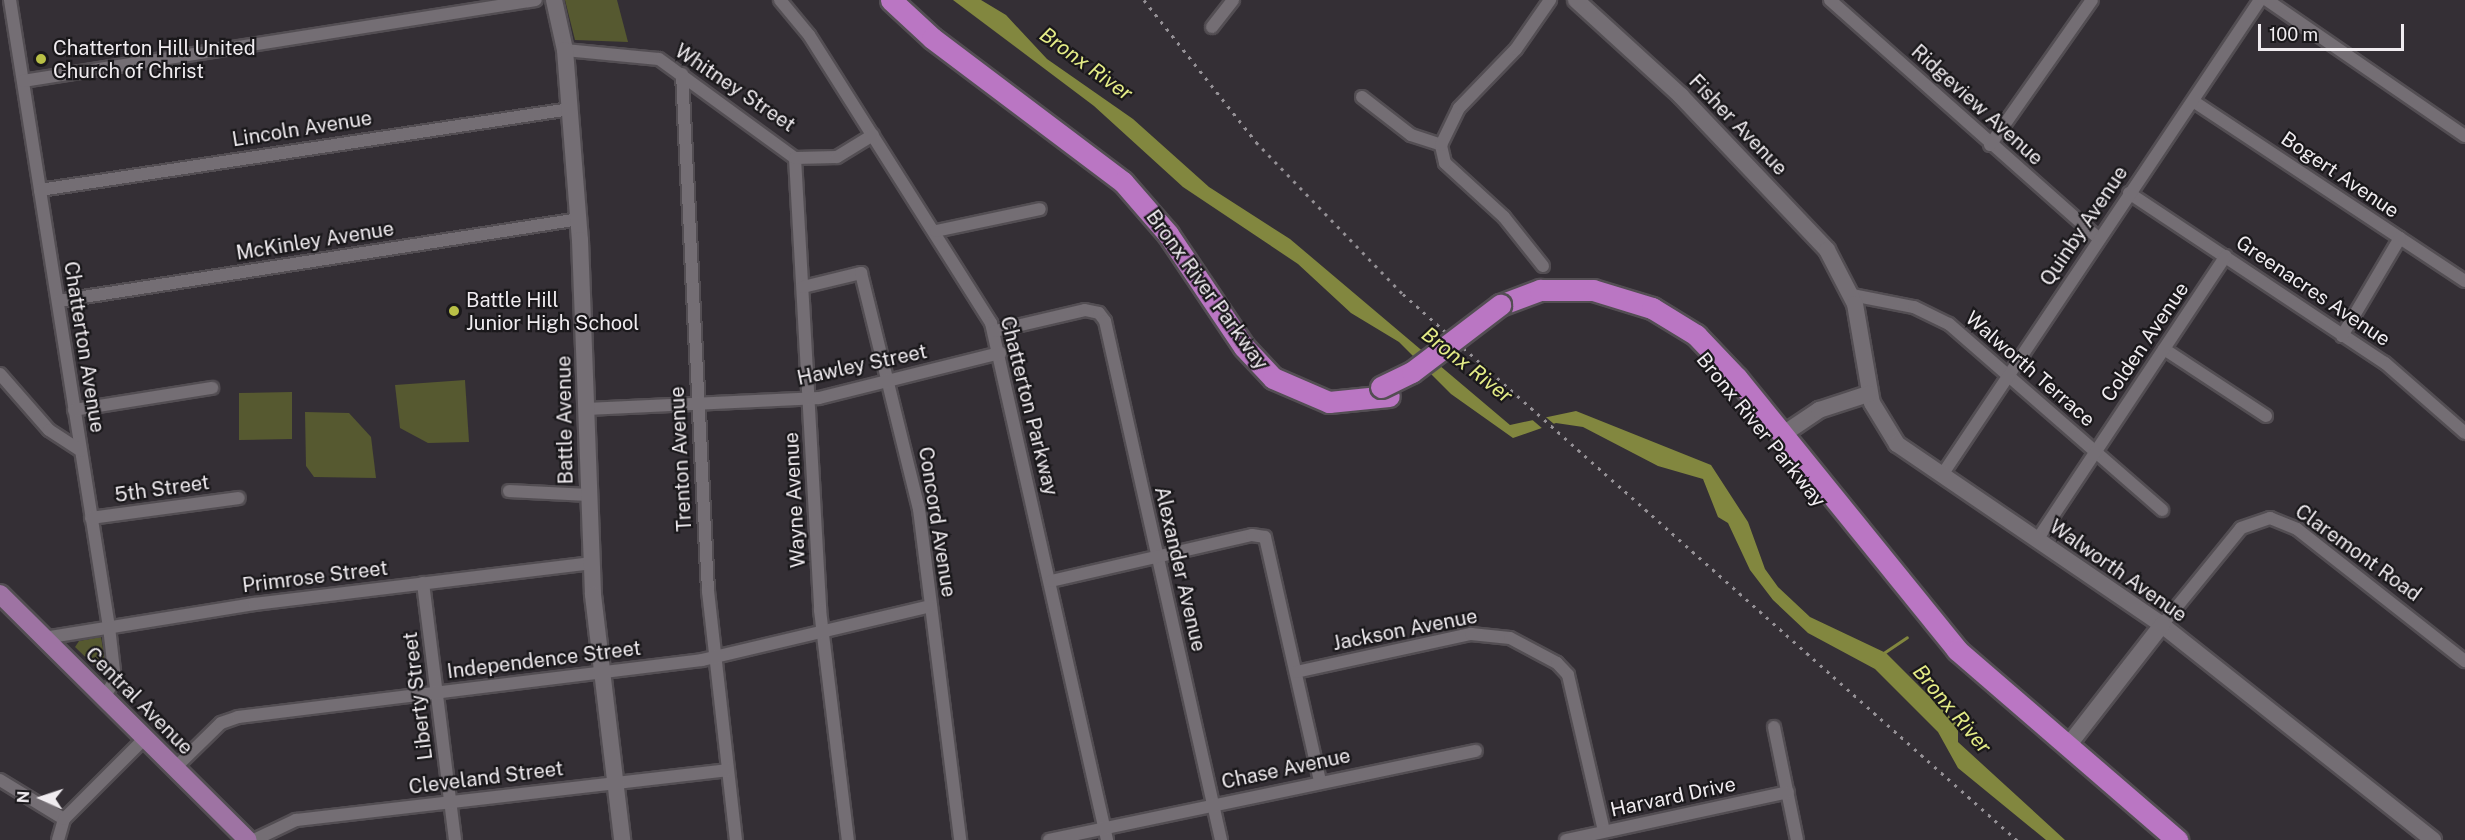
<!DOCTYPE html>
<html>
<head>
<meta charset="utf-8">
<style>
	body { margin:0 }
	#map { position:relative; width:2465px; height:840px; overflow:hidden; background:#342f35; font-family:"Public Sans",sans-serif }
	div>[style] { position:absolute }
	.green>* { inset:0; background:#565930 }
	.water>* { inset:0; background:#82873f }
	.pier>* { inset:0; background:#342f35 }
	.stream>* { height:3px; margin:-1.5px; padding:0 1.5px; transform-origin:1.5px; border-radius:1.5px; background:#82873f }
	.roads { filter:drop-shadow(2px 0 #534e53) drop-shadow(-2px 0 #534e53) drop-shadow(0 2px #534e53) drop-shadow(0 -2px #534e53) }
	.street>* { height:12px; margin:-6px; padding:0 6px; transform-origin:6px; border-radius:6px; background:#746e74 }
	.secondary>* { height:16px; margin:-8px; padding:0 8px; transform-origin:8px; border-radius:8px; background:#746e74 }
	.primary>* { height:18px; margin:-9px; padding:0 9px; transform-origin:9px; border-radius:9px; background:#9e73a3 }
	.highway>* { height:21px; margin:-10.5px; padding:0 10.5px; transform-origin:10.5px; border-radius:10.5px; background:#ba76c3 }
	.rail>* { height:3px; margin-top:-1.5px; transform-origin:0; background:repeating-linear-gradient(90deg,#959196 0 3px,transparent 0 9px) }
	.bridges { filter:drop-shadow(2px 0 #534e53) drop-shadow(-2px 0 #534e53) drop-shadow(0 2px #534e53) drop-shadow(0 -2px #534e53) }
	.highway-bridge>* { height:21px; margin:-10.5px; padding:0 10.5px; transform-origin:10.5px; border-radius:10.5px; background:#ba76c3 }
	.dots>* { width:16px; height:16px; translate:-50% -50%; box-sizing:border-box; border:3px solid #1a181b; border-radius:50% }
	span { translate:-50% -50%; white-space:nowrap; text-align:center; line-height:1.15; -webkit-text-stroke:4.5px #1a181b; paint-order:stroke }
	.poi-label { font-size:20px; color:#f0ecf0 }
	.left { translate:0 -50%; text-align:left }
	.street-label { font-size:20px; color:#f0ecf0 }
	.water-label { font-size:21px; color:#e4ec86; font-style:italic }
	.north { position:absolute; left:12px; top:768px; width:60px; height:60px; -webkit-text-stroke:4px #1a181b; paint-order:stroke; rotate:273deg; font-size:16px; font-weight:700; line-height:24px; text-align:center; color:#f0ecf0 }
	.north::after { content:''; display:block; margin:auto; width:21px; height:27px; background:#f0ecf0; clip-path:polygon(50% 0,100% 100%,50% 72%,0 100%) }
	.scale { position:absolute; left:2258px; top:24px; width:146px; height:27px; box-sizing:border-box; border:3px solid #f0ecf0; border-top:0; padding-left:8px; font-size:18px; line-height:21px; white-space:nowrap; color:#f0ecf0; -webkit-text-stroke:4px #1a181b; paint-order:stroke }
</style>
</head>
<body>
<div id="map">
	<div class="green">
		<i style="clip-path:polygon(565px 0,617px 0,628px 42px,575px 40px)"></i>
		<i style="clip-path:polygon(465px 380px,469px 442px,428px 443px,400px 428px,395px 385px)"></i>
		<i style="clip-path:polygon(292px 392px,292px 439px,239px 440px,239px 393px)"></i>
		<i style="clip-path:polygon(305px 412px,349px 413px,371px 437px,376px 478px,314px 477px,306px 466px)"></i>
		<i style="clip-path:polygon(101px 637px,107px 672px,103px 674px,75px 647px,79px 641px)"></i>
	</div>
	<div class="water">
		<i style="clip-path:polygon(953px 0,981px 0,1006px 15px,1047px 59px,1133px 119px,1209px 187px,1290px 239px,1510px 425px,1576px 411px,1711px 465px,1748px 522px,1765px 569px,1778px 587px,1810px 617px,1886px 653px,1958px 725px,1958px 742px,2065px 840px,2046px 840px,1958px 768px,1938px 732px,1875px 669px,1808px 633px,1773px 600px,1750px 570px,1728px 523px,1718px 517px,1703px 479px,1658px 466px,1583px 427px,1556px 423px,1513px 438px,1451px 394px,1399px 342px,1351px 313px,1298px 264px,1183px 187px,1094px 106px)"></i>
	</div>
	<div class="pier">
		<i style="clip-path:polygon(1541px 413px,1554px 424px,1543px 429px,1529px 417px)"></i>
	</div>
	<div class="stream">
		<i style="left:1882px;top:654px;width:30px;rotate:-34deg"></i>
	</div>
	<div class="roads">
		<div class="street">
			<i style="left:10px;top:0;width:635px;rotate:81.03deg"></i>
			<i style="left:109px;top:627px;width:53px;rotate:83.5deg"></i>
			<i style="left:115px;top:680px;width:20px;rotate:123deg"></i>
			<i style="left:780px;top:0;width:45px;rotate:50.4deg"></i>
			<i style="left:809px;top:35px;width:341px;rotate:57.7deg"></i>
			<i style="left:991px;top:323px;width:530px;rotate:77.35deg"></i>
			<i style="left:1830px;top:0;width:360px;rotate:41.6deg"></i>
			<i style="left:2267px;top:0;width:240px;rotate:34.5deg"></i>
			<i style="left:1212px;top:27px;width:34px;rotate:-52deg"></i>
			<i style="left:565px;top:50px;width:94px;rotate:5.5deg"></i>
			<i style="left:659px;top:59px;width:168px;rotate:36.1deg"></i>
			<i style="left:795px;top:158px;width:453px;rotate:86.8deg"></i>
			<i style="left:820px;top:610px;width:232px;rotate:83.1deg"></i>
			<i style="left:682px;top:74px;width:518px;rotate:87.12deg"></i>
			<i style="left:708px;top:591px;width:251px;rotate:83.6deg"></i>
			<i style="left:23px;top:81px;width:519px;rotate:-8.97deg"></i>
			<i style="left:1362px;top:97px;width:62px;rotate:37.8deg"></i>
			<i style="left:1411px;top:135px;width:32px;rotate:18deg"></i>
			<i style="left:2193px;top:101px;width:326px;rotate:33.5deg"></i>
			<i style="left:1990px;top:145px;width:177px;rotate:-54.9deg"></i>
			<i style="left:795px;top:158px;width:42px;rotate:-1.4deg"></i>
			<i style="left:837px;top:157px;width:42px;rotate:-31.4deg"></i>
			<i style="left:40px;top:190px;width:536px;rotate:-8.69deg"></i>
			<i style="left:2129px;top:193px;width:307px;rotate:33.6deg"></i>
			<i style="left:2385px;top:363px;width:106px;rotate:41.2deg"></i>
			<i style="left:936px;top:231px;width:106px;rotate:-11.9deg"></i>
			<i style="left:1543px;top:266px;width:63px;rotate:-128.5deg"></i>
			<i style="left:1504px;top:217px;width:80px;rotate:-137.5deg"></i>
			<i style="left:1445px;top:163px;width:18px;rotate:-103deg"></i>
			<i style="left:1441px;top:145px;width:41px;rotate:-64.1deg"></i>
			<i style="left:1459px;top:108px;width:82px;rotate:-46deg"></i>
			<i style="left:1516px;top:49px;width:60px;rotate:-55.2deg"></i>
			<i style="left:803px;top:287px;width:60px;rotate:-13.6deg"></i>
			<i style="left:861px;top:273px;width:243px;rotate:76.2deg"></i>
			<i style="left:919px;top:509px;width:334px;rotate:82.9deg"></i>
			<i style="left:1852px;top:295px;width:63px;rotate:11deg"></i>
			<i style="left:1914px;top:307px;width:39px;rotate:26deg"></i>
			<i style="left:1949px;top:324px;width:283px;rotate:41.1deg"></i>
			<i style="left:58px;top:301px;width:527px;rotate:-8.94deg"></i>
			<i style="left:995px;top:331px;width:92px;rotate:-13.1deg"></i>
			<i style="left:1085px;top:310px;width:14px;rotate:12deg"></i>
			<i style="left:1099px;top:313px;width:10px;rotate:53deg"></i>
			<i style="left:1105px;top:321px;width:532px;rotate:77.4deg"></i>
			<i style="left:2342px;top:336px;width:114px;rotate:-59.4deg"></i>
			<i style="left:2164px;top:349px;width:122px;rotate:33.3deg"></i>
			<i style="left:0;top:374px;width:74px;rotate:48.8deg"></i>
			<i style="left:49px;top:430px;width:38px;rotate:33deg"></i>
			<i style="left:587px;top:409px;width:232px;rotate:-2.7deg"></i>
			<i style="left:819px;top:398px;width:187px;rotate:-14deg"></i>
			<i style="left:74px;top:410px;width:140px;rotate:-9.1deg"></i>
			<i style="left:1942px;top:475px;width:572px;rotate:-56.2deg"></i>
			<i style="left:509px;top:491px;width:79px;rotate:2.9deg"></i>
			<i style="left:91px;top:518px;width:149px;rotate:-7.7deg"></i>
			<i style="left:2037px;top:540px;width:341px;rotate:-56.4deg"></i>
			<i style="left:1051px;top:581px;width:206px;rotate:-12.9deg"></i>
			<i style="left:1252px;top:535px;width:13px;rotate:9deg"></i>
			<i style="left:1265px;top:537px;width:251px;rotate:77.3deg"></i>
			<i style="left:423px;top:583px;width:259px;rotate:82.9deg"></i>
			<i style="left:2162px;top:625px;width:125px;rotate:-50.8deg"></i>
			<i style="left:2241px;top:528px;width:31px;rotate:-19deg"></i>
			<i style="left:2270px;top:518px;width:29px;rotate:22deg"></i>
			<i style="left:2297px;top:529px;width:214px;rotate:38.2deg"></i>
			<i style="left:44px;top:638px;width:213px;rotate:-9.2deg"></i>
			<i style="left:254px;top:604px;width:339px;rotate:-6.9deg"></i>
			<i style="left:1296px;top:672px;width:179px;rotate:-12.3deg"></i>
			<i style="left:1471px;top:634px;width:39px;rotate:6deg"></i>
			<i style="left:1510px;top:638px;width:53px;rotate:28deg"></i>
			<i style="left:1557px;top:663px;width:16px;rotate:47deg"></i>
			<i style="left:1568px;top:675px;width:160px;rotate:77deg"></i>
			<i style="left:1774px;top:727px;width:115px;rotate:78.5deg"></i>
			<i style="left:175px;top:768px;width:64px;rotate:-44.4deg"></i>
			<i style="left:221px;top:723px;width:18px;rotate:-19deg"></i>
			<i style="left:238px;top:717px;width:467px;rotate:-7deg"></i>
			<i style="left:702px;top:660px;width:235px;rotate:-13.3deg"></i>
			<i style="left:0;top:780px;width:75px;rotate:31.4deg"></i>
			<i style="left:58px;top:840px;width:22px;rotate:-74deg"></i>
			<i style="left:64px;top:819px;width:115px;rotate:-45deg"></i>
			<i style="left:254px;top:840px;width:47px;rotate:-25.5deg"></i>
			<i style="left:296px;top:820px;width:434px;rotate:-6.6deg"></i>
			<i style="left:1049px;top:840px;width:436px;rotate:-11.8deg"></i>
			<i style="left:1566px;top:840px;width:227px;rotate:-12.2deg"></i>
		</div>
		<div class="secondary">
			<i style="left:554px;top:0;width:51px;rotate:77.6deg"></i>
			<i style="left:565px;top:50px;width:191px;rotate:85.5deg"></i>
			<i style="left:580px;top:240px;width:355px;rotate:87.9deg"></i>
			<i style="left:593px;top:595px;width:247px;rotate:83.2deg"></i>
			<i style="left:1576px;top:0;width:142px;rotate:42.4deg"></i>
			<i style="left:1681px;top:96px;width:212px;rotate:46.5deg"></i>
			<i style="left:1827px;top:250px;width:61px;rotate:62.6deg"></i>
			<i style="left:1855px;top:304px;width:100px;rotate:80.3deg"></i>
			<i style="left:1872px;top:403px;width:48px;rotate:58.6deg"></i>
			<i style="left:1897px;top:444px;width:321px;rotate:34.3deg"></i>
			<i style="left:2162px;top:625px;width:346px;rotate:38.4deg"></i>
			<i style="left:1782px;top:435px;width:45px;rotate:-34deg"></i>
			<i style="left:1819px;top:410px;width:52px;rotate:-18.1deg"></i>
			<i style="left:2067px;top:747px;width:155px;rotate:-52.1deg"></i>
		</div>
		<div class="primary">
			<i style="left:0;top:594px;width:349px;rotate:44.8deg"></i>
		</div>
		<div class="highway">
			<i style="left:891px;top:0;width:56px;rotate:42.8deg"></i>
			<i style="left:932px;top:38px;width:239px;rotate:37deg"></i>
			<i style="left:1123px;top:182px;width:69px;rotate:49.1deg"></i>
			<i style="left:1168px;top:234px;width:136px;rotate:56.1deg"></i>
			<i style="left:1244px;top:347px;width:42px;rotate:46.9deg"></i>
			<i style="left:1273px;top:378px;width:61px;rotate:23.2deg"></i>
			<i style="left:1329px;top:402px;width:60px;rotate:-5.7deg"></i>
			<i style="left:1500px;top:305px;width:43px;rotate:-20.6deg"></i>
			<i style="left:1540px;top:290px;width:53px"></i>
			<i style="left:1593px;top:290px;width:62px;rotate:17deg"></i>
			<i style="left:1652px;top:308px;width:52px;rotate:31.5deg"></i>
			<i style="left:1696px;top:335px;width:59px;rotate:46.4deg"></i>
			<i style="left:1737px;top:378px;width:350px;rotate:51deg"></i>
			<i style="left:1957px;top:650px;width:291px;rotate:40.8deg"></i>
		</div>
	</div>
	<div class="rail">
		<i style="left:1144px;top:0;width:181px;rotate:51.7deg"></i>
		<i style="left:1256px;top:142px;width:211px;rotate:46deg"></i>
		<i style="left:1403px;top:294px;width:822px;rotate:41.65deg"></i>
	</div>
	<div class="bridges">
		<div class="highway-bridge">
			<i style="left:1381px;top:387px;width:34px;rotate:-26deg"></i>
			<i style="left:1412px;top:372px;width:111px;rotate:-37.3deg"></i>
		</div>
	</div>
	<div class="dots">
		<i style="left:41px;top:59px;background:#b9c046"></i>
		<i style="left:454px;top:311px;background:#b9c046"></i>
	</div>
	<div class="poi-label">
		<span class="left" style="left:53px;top:60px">Chatterton Hill United<br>Church of Christ</span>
		<span class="left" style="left:466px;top:312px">Battle Hill<br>Junior High School</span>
	</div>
	<div class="street-label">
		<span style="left:735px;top:88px;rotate:34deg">Whitney Street</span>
		<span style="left:1977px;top:105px;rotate:42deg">Ridgeview Avenue</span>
		<span style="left:1738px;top:125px;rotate:46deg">Fisher Avenue</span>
		<span style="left:302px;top:129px;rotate:-9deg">Lincoln Avenue</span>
		<span style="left:2340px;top:175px;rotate:34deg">Bogert Avenue</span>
		<span style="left:2084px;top:226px;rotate:-56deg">Quinby Avenue</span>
		<span style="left:315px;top:241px;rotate:-9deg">McKinley Avenue</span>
		<span style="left:1207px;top:290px;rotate:54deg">Bronx River Parkway</span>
		<span style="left:2313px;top:291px;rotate:34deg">Greenacres Avenue</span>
		<span style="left:2145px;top:342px;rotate:-56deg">Colden Avenue</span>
		<span style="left:84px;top:347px;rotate:81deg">Chatterton Avenue</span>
		<span style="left:862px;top:365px;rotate:-12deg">Hawley Street</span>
		<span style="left:2030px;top:369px;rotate:41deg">Walworth Terrace</span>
		<span style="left:1029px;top:406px;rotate:76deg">Chatterton Parkway</span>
		<span style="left:565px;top:420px;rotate:-91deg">Battle Avenue</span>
		<span style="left:1761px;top:430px;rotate:51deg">Bronx River Parkway</span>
		<span style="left:681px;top:459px;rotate:-93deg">Trenton Avenue</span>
		<span style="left:162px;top:489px;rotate:-8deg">5th Street</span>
		<span style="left:795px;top:500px;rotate:-93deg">Wayne Avenue</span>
		<span style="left:937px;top:522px;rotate:81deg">Concord Avenue</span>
		<span style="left:2358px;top:553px;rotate:36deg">Claremont Road</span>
		<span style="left:1180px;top:569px;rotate:77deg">Alexander Avenue</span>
		<span style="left:2118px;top:571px;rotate:35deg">Walworth Avenue</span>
		<span style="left:315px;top:577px;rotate:-7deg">Primrose Street</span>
		<span style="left:1405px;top:630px;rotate:-11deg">Jackson Avenue</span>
		<span style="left:544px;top:660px;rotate:-7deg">Independence Street</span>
		<span style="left:418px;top:696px;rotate:-97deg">Liberty Street</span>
		<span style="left:139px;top:701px;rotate:45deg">Central Avenue</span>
		<span style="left:1286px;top:769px;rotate:-12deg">Chase Avenue</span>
		<span style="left:486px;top:778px;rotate:-7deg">Cleveland Street</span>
		<span style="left:1673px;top:797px;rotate:-12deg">Harvard Drive</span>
	</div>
	<div class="water-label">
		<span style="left:1086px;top:64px;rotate:36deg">Bronx River</span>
		<span style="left:1467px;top:365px;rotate:38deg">Bronx River</span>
		<span style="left:1952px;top:709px;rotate:50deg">Bronx River</span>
	</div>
	<div class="north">N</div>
	<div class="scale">100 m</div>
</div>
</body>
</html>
